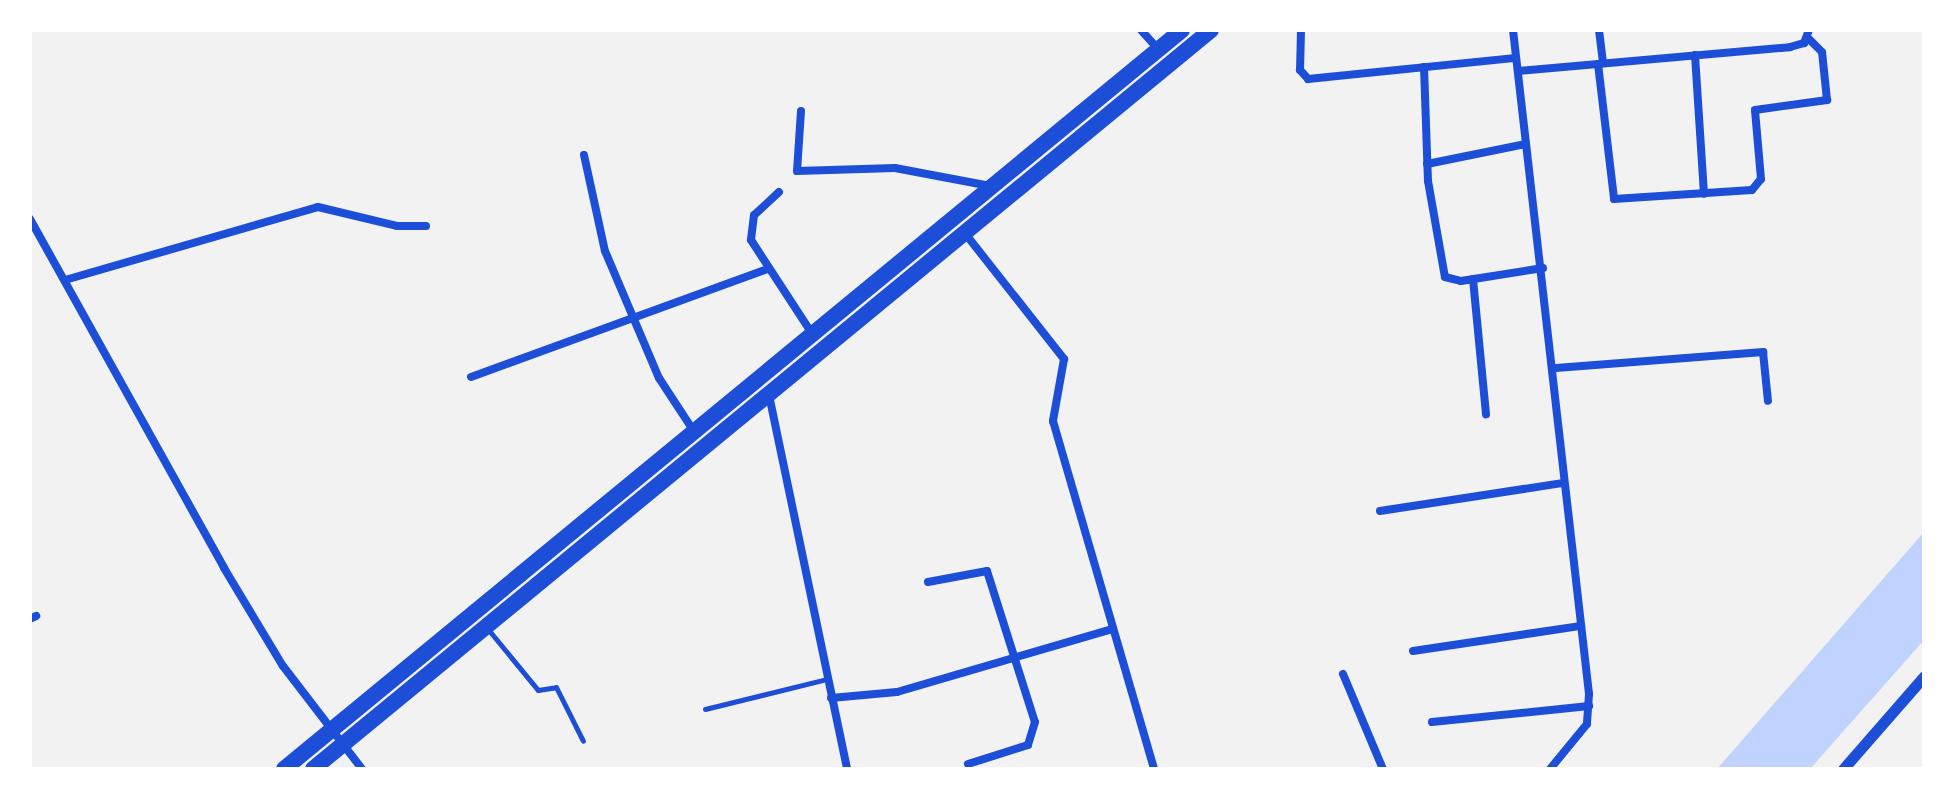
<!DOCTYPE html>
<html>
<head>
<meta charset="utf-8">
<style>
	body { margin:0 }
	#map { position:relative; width:1954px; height:799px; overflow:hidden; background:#f2f2f2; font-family:"DejaVu Sans",sans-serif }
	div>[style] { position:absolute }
	.water>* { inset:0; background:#bfd3fe }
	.service>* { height:5px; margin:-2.5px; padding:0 2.5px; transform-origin:2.5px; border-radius:2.5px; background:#1d4ed8 }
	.minor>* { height:8px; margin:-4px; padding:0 4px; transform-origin:4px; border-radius:4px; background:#1d4ed8 }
	.tertiary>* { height:11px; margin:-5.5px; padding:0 5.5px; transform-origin:5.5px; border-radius:5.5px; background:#1d4ed8 }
	.trunk>* { height:16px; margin:-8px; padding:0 8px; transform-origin:8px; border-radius:8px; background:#1d4ed8 }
	span { translate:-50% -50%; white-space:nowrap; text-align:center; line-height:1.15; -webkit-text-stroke:6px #fff; paint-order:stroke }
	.frame { position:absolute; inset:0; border:32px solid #fff; pointer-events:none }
</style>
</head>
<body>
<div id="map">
	<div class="water">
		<i style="clip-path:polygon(1924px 532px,1924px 640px,1810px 769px,1717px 769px)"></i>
	</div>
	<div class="service">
		<i style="left:487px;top:628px;width:80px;rotate:50.6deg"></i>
		<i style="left:538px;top:690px;width:18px;rotate:-9deg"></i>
		<i style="left:556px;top:687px;width:60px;rotate:63.4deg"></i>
		<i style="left:705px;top:709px;width:126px;rotate:-13.8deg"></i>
	</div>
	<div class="minor">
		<i style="left:1141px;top:30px;width:25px;rotate:48deg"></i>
		<i style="left:1301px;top:30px;width:40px;rotate:91.4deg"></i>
		<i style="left:1300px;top:70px;width:12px;rotate:48deg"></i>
		<i style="left:1308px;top:79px;width:209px;rotate:-5.8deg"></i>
		<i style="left:1513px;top:30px;width:668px;rotate:83.47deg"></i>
		<i style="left:1589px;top:694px;width:30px;rotate:94deg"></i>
		<i style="left:1587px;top:724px;width:58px;rotate:129.4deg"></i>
		<i style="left:1599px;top:30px;width:33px;rotate:83deg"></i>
		<i style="left:1695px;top:55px;width:139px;rotate:86.3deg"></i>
		<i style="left:1598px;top:64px;width:136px;rotate:83.2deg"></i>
		<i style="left:1614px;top:199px;width:138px;rotate:-3.7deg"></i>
		<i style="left:1752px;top:190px;width:14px;rotate:-51deg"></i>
		<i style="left:1761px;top:179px;width:69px;rotate:-95deg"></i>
		<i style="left:1755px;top:110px;width:73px;rotate:-7.9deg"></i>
		<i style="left:1827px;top:100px;width:48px;rotate:-95.9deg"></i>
		<i style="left:1822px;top:52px;width:20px;rotate:-135deg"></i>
		<i style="left:1424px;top:67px;width:114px;rotate:88deg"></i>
		<i style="left:1428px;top:181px;width:97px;rotate:80deg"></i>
		<i style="left:1445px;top:277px;width:16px;rotate:14deg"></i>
		<i style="left:1461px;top:281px;width:83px;rotate:-9deg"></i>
		<i style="left:1518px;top:71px;width:273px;rotate:-5deg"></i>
		<i style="left:1790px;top:47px;width:15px;rotate:-16deg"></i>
		<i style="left:1804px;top:43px;width:14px;rotate:-69deg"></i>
		<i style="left:801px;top:111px;width:60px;rotate:93.8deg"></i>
		<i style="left:797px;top:171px;width:98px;rotate:-1.8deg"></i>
		<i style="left:895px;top:168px;width:97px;rotate:10.7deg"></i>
		<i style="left:584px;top:155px;width:98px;rotate:77.7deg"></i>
		<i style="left:605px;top:251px;width:138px;rotate:67deg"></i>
		<i style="left:659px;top:378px;width:62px;rotate:56.8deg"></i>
		<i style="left:1427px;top:164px;width:101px;rotate:-11.4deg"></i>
		<i style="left:779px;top:192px;width:34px;rotate:137deg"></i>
		<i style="left:754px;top:215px;width:25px;rotate:97deg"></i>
		<i style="left:751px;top:240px;width:110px;rotate:56.9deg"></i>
		<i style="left:30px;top:219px;width:399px;rotate:60.9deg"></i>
		<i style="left:224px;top:568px;width:114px;rotate:59deg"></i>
		<i style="left:283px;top:666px;width:130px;rotate:52.5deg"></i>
		<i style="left:964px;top:232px;width:162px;rotate:51.8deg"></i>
		<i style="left:1064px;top:359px;width:63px;rotate:100.1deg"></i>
		<i style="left:1053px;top:421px;width:362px;rotate:73.8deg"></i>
		<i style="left:1473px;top:279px;width:136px;rotate:84.5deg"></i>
		<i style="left:65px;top:280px;width:263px;rotate:-16.1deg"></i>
		<i style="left:318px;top:207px;width:81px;rotate:13.5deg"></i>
		<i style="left:397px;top:226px;width:29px"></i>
		<i style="left:1556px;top:368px;width:208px;rotate:-4.4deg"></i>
		<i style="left:1763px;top:352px;width:49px;rotate:84.2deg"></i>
		<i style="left:471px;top:377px;width:315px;rotate:-20deg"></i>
		<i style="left:769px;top:395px;width:382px;rotate:78.2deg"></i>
		<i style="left:1380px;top:511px;width:184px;rotate:-8.7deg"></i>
		<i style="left:928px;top:582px;width:60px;rotate:-10.6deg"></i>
		<i style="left:987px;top:571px;width:158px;rotate:72.4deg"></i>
		<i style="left:1035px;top:722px;width:24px;rotate:107deg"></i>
		<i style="left:1028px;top:745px;width:63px;rotate:162.4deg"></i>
		<i style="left:30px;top:619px;width:7px;rotate:-27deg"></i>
		<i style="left:1413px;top:651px;width:170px;rotate:-8.5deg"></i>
		<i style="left:1343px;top:674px;width:103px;rotate:67.2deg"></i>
		<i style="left:831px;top:698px;width:66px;rotate:-5.2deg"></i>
		<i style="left:897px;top:692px;width:224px;rotate:-16.3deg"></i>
		<i style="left:1432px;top:722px;width:158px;rotate:-5.8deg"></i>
	</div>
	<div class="tertiary">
		<i style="left:1843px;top:769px;width:123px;rotate:-48.9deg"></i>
	</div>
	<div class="trunk">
		<i style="left:284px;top:769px;width:1163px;rotate:-39.45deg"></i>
		<i style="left:313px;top:769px;width:1163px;rotate:-39.45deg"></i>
	</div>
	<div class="frame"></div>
</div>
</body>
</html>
